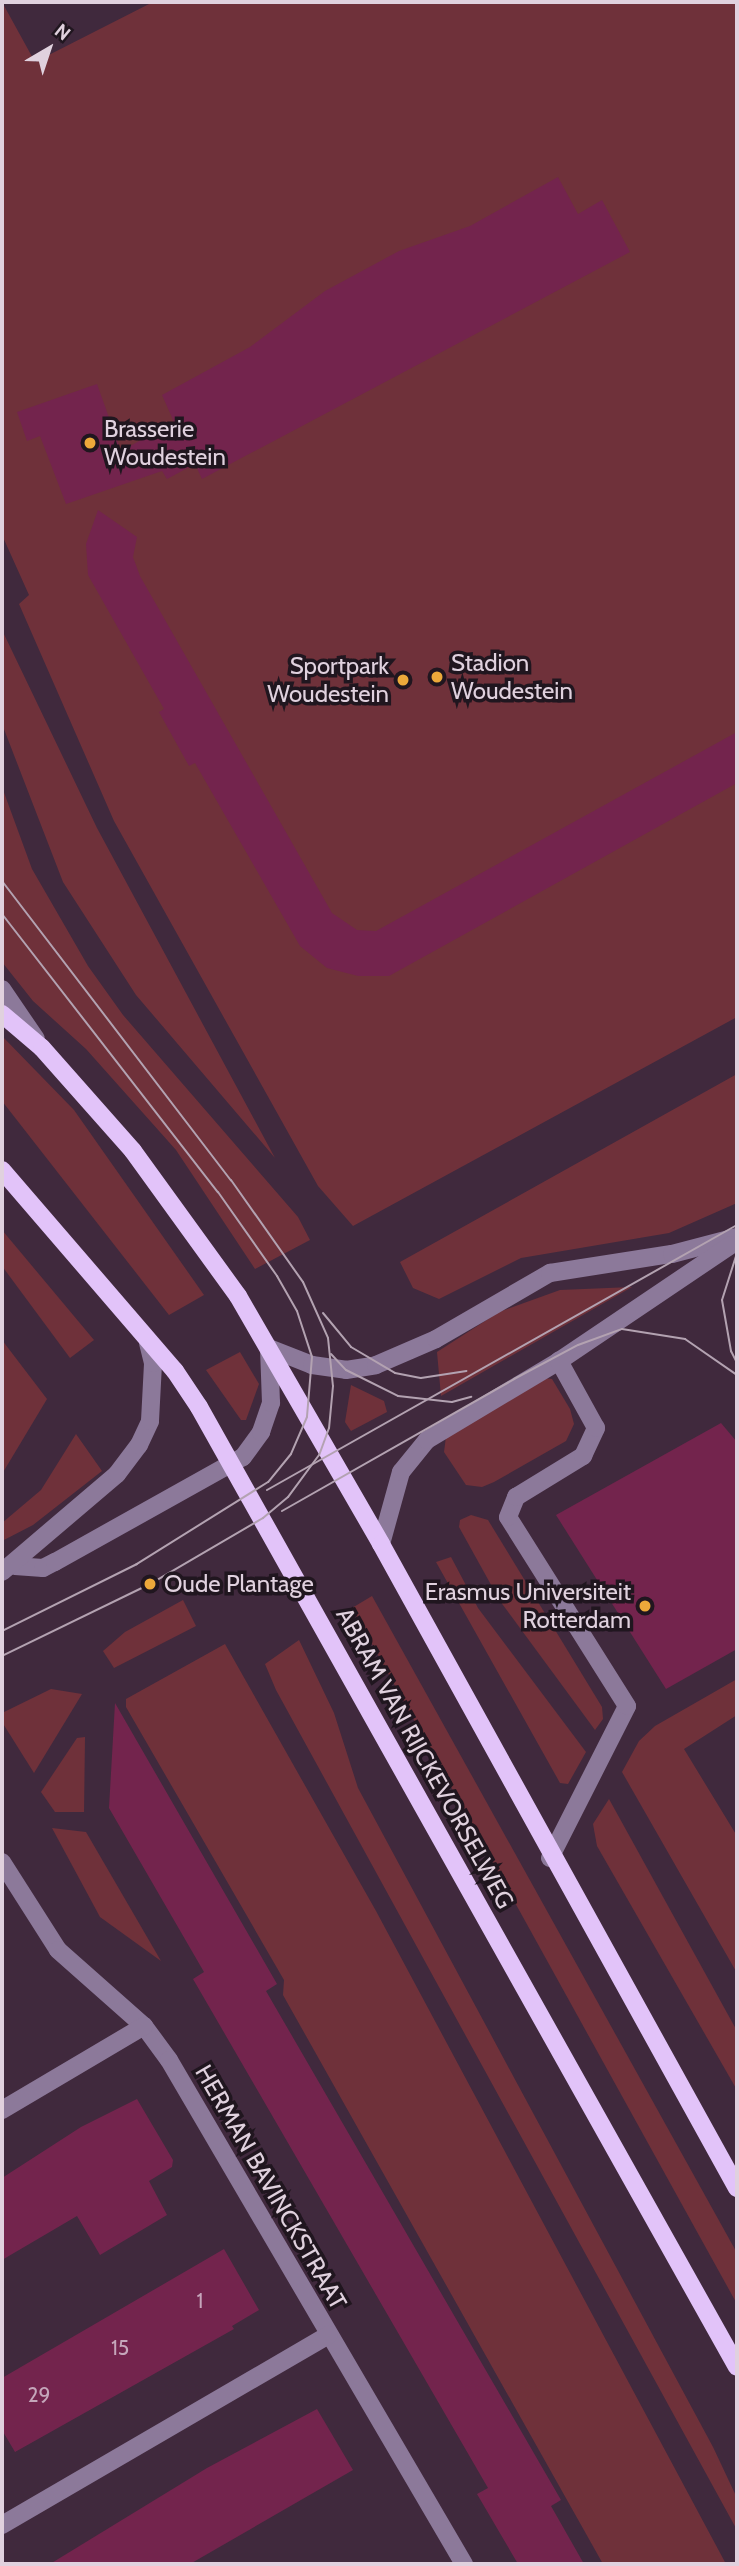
<!DOCTYPE html>
<html>
<head>
<meta charset="utf-8">
<style>
	body { margin:0 }
	#map { position:relative; width:739px; height:2566px; overflow:hidden; background:#40293d; font-family:Cabin,sans-serif }
	div>[style] { position:absolute }
	.green>* { inset:0; background:#6f313a }
	.building>* { inset:0; background:#73244d }
	.minor>* { height:18px; margin:-9px; padding:0 9px; transform-origin:9px; border-radius:9px; background:#8c799a }
	.major>* { height:18px; margin:-9px; padding:0 9px; transform-origin:9px; border-radius:9px; background:#e2c3f9 }
	.tram>* { height:2px; margin:-1px; padding:0 1px; transform-origin:1px; border-radius:1px; background:#b3a2b1 }
	.dots>* { width:19px; height:19px; translate:-50% -50%; box-sizing:border-box; border:4px solid #20161f; border-radius:50% }
	span { translate:-50% -50%; white-space:nowrap; text-align:center; line-height:1.15; -webkit-text-stroke:7px #20161f; paint-order:stroke }
	.number-label { font-size:21px; color:#c5a6ba }
	.number-label span { -webkit-text-stroke-width:0 }
	.poi-label { font-size:24px; color:#e0d1de }
	.left { translate:0 -50%; text-align:left }
	.right { translate:-100% -50%; text-align:right }
	.street-label { font-size:24px; color:#e0d1de }
	.frame { position:absolute; inset:0; border:4px solid #e0d1de; pointer-events:none }
	.north { position:absolute; left:14px; top:14px; width:70px; height:70px; -webkit-text-stroke:5px #20161f; paint-order:stroke; rotate:39deg; font-size:19px; font-weight:700; line-height:28px; text-align:center; color:#e0d1de }
	.north::after { content:''; display:block; margin:auto; width:24px; height:32px; background:#e0d1de; clip-path:polygon(50% 0,100% 100%,50% 72%,0 100%) }
</style>
</head>
<body>
<div id="map">
	<div class="green">
		<i style="clip-path:polygon(2px 2px,35px 62px,153px 2px,737px 2px,737px 1017px,353px 1226px,318px 1186px,114px 821px,19px 604px,29px 595px,2px 535px)"></i>
		<i style="clip-path:polygon(2px 630px,97px 828px,275px 1158px,136px 995px,63px 882px,2px 724px)"></i>
		<i style="clip-path:polygon(2px 787px,32px 869px,88px 966px,123px 1015px,298px 1217px,310px 1240px,255px 1269px,176px 1150px,86px 1049px,33px 1001px,2px 962px)"></i>
		<i style="clip-path:polygon(2px 1036px,74px 1110px,204px 1295px,169px 1315px,2px 1101px)"></i>
		<i style="clip-path:polygon(737px 1074px,737px 1203px,669px 1233px,521px 1258px,439px 1299px,413px 1288px,400px 1262px)"></i>
		<i style="clip-path:polygon(2px 1230px,94px 1340px,70px 1358px,2px 1266px)"></i>
		<i style="clip-path:polygon(632px 1287px,441px 1396px,437px 1352px,499px 1312px,560px 1290px)"></i>
		<i style="clip-path:polygon(2px 1340px,47px 1399px,2px 1474px)"></i>
		<i style="clip-path:polygon(240px 1352px,259px 1384px,246px 1420px,241px 1420px,206px 1370px)"></i>
		<i style="clip-path:polygon(545px 1378px,552px 1379px,570px 1409px,574px 1424px,566px 1441px,494px 1482px,482px 1487px,466px 1485px,444px 1452px,446px 1437px)"></i>
		<i style="clip-path:polygon(351px 1385px,384px 1401px,387px 1412px,351px 1431px,345px 1422px)"></i>
		<i style="clip-path:polygon(76px 1434px,102px 1471px,33px 1525px,2px 1541px,2px 1523px,41px 1490px)"></i>
		<i style="clip-path:polygon(471px 1515px,488px 1520px,602px 1707px,603px 1719px,595px 1730px,500px 1601px,459px 1527px,460px 1520px)"></i>
		<i style="clip-path:polygon(451px 1557px,478px 1608px,586px 1752px,568px 1784px,560px 1783px,436px 1562px)"></i>
		<i style="clip-path:polygon(372px 1596px,737px 2253px,737px 2304px,352px 1608px)"></i>
		<i style="clip-path:polygon(183px 1600px,196px 1626px,114px 1668px,103px 1651px,125px 1632px)"></i>
		<i style="clip-path:polygon(299px 1640px,334px 1713px,358px 1788px,713px 2447px,737px 2498px,737px 2530px,276px 1690px,265px 1664px)"></i>
		<i style="clip-path:polygon(225px 1644px,376px 1911px,726px 2564px,603px 2564px,283px 1995px,284px 1980px,126px 1707px,126px 1699px)"></i>
		<i style="clip-path:polygon(737px 1679px,737px 1715px,684px 1749px,737px 1836px,737px 1973px,622px 1772px,639px 1741px,655px 1726px)"></i>
		<i style="clip-path:polygon(51px 1689px,82px 1694px,34px 1773px,2px 1722px,2px 1713px)"></i>
		<i style="clip-path:polygon(85px 1737px,84px 1812px,55px 1812px,41px 1792px,77px 1738px)"></i>
		<i style="clip-path:polygon(609px 1799px,737px 2031px,737px 2090px,597px 1846px,593px 1824px)"></i>
		<i style="clip-path:polygon(52px 1828px,86px 1832px,161px 1961px,100px 1917px)"></i>
	</div>
	<div class="building">
		<i style="clip-path:polygon(558px 177px,578px 214px,602px 200px,630px 252px,202px 479px,195px 464px,167px 479px,162px 471px,66px 504px,40px 436px,27px 441px,17px 412px,97px 384px,121px 451px,174px 422px,162px 395px,250px 347px,325px 291px,399px 251px,470px 226px)"></i>
		<i style="clip-path:polygon(98px 510px,137px 537px,133px 557px,140px 576px,332px 913px,357px 930px,376px 931px,737px 732px,737px 783px,389px 976px,358px 976px,327px 968px,300px 946px,195px 763px,189px 766px,159px 712px,164px 709px,88px 575px,86px 544px)"></i>
		<i style="clip-path:polygon(721px 1423px,737px 1442px,737px 1649px,666px 1689px,556px 1515px)"></i>
		<i style="clip-path:polygon(115px 1703px,277px 1984px,266px 1991px,561px 2500px,551px 2506px,584px 2564px,518px 2564px,477px 2494px,488px 2488px,193px 1979px,204px 1972px,109px 1808px)"></i>
		<i style="clip-path:polygon(137px 2099px,173px 2160px,172px 2167px,149px 2181px,167px 2215px,100px 2255px,77px 2216px,2px 2260px,2px 2178px,81px 2127px)"></i>
		<i style="clip-path:polygon(224px 2249px,259px 2310px,232px 2326px,234px 2329px,15px 2452px,2px 2430px,2px 2378px)"></i>
		<i style="clip-path:polygon(317px 2409px,353px 2470px,190px 2564px,50px 2564px,207px 2468px)"></i>
	</div>
	<div class="minor">
		<i style="left:2px;top:989px;width:60px;rotate:55.8deg"></i>
		<i style="left:269px;top:1348px;width:46px;rotate:21.6deg"></i>
		<i style="left:312px;top:1365px;width:34px;rotate:8deg"></i>
		<i style="left:346px;top:1370px;width:30px;rotate:-9deg"></i>
		<i style="left:376px;top:1365px;width:65px;rotate:-23.4deg"></i>
		<i style="left:436px;top:1339px;width:132px;rotate:-30.1deg"></i>
		<i style="left:550px;top:1273px;width:123px;rotate:-8.9deg"></i>
		<i style="left:672px;top:1254px;width:67px;rotate:-14.7deg"></i>
		<i style="left:381px;top:1544px;width:75px;rotate:-74.5deg"></i>
		<i style="left:401px;top:1472px;width:41px;rotate:-50.9deg"></i>
		<i style="left:427px;top:1440px;width:154px;rotate:-30.9deg"></i>
		<i style="left:559px;top:1361px;width:207px;rotate:-34deg"></i>
		<i style="left:15px;top:1566px;width:28px;rotate:4deg"></i>
		<i style="left:43px;top:1568px;width:13px;rotate:-27deg"></i>
		<i style="left:55px;top:1562px;width:215px;rotate:-29.2deg"></i>
		<i style="left:243px;top:1457px;width:31px;rotate:-54deg"></i>
		<i style="left:261px;top:1432px;width:31px;rotate:-71deg"></i>
		<i style="left:271px;top:1403px;width:55px;rotate:-92.1deg"></i>
		<i style="left:2px;top:1572px;width:151px;rotate:-40.4deg"></i>
		<i style="left:117px;top:1474px;width:36px;rotate:-53deg"></i>
		<i style="left:139px;top:1445px;width:26px;rotate:-65deg"></i>
		<i style="left:150px;top:1421px;width:58px;rotate:-87deg"></i>
		<i style="left:153px;top:1363px;width:21px;rotate:-104deg"></i>
		<i style="left:550px;top:1858px;width:170px;rotate:-63.1deg"></i>
		<i style="left:627px;top:1706px;width:223px;rotate:-122.2deg"></i>
		<i style="left:508px;top:1517px;width:22px;rotate:-68deg"></i>
		<i style="left:516px;top:1497px;width:79px;rotate:-31.5deg"></i>
		<i style="left:583px;top:1456px;width:31px;rotate:-65deg"></i>
		<i style="left:596px;top:1428px;width:77px;rotate:-118.9deg"></i>
		<i style="left:2px;top:1862px;width:104px;rotate:57.5deg"></i>
		<i style="left:58px;top:1950px;width:115px;rotate:41.5deg"></i>
		<i style="left:144px;top:2026px;width:42px;rotate:53.7deg"></i>
		<i style="left:169px;top:2060px;width:584px;rotate:59.66deg"></i>
		<i style="left:2px;top:2110px;width:165px;rotate:-30.6deg"></i>
		<i style="left:2px;top:2525px;width:378px;rotate:-30.2deg"></i>
	</div>
	<div class="major">
		<i style="left:2px;top:1014px;width:52px;rotate:40.4deg"></i>
		<i style="left:42px;top:1048px;width:137px;rotate:48.5deg"></i>
		<i style="left:133px;top:1151px;width:179px;rotate:54.1deg"></i>
		<i style="left:238px;top:1296px;width:286px;rotate:60deg"></i>
		<i style="left:381px;top:1544px;width:736px;rotate:61.07deg"></i>
		<i style="left:2px;top:1170px;width:265px;rotate:49.3deg"></i>
		<i style="left:175px;top:1371px;width:43px;rotate:56.3deg"></i>
		<i style="left:199px;top:1407px;width:1100px;rotate:60.73deg"></i>
	</div>
	<div class="tram">
		<i style="left:2px;top:881px;width:377px;rotate:52.6deg"></i>
		<i style="left:231px;top:1180px;width:125px;rotate:54.8deg"></i>
		<i style="left:303px;top:1282px;width:61px;rotate:65.9deg"></i>
		<i style="left:328px;top:1338px;width:48px;rotate:84.1deg"></i>
		<i style="left:333px;top:1386px;width:42px;rotate:95.4deg"></i>
		<i style="left:329px;top:1428px;width:29px;rotate:110deg"></i>
		<i style="left:319px;top:1455px;width:52px;rotate:126.4deg"></i>
		<i style="left:288px;top:1497px;width:33px;rotate:140deg"></i>
		<i style="left:263px;top:1518px;width:131px;rotate:149.7deg"></i>
		<i style="left:150px;top:1584px;width:165px;rotate:154.1deg"></i>
		<i style="left:2px;top:914px;width:352px;rotate:52.2deg"></i>
		<i style="left:218px;top:1192px;width:103px;rotate:54.9deg"></i>
		<i style="left:277px;top:1276px;width:40px;rotate:60.3deg"></i>
		<i style="left:297px;top:1311px;width:48px;rotate:71.9deg"></i>
		<i style="left:312px;top:1357px;width:60px;rotate:94.8deg"></i>
		<i style="left:307px;top:1417px;width:40px;rotate:113.4deg"></i>
		<i style="left:291px;top:1454px;width:36px;rotate:129deg"></i>
		<i style="left:268px;top:1482px;width:155px;rotate:148deg"></i>
		<i style="left:137px;top:1564px;width:151px;rotate:153.6deg"></i>
		<i style="left:737px;top:1253px;width:49px;rotate:107.7deg"></i>
		<i style="left:722px;top:1300px;width:52px;rotate:80deg"></i>
		<i style="left:731px;top:1351px;width:13px;rotate:63deg"></i>
		<i style="left:323px;top:1313px;width:44px;rotate:50.5deg"></i>
		<i style="left:351px;top:1347px;width:51px;rotate:30.6deg"></i>
		<i style="left:395px;top:1373px;width:26px;rotate:11deg"></i>
		<i style="left:421px;top:1378px;width:46px;rotate:-8.8deg"></i>
		<i style="left:331px;top:1354px;width:22px;rotate:47deg"></i>
		<i style="left:346px;top:1370px;width:58px;rotate:26.6deg"></i>
		<i style="left:398px;top:1396px;width:54px;rotate:6.3deg"></i>
		<i style="left:452px;top:1402px;width:20px;rotate:-15deg"></i>
		<i style="left:267px;top:1490px;width:540px;rotate:-29.42deg"></i>
		<i style="left:282px;top:1511px;width:267px;rotate:-29.6deg"></i>
		<i style="left:514px;top:1379px;width:72px;rotate:-28deg"></i>
		<i style="left:578px;top:1345px;width:47px;rotate:-20deg"></i>
		<i style="left:622px;top:1329px;width:64px;rotate:9deg"></i>
		<i style="left:685px;top:1339px;width:63px;rotate:34.7deg"></i>
	</div>
	<div class="dots">
		<i style="left:90px;top:443px;background:#eca93a"></i>
		<i style="left:437px;top:677px;background:#eca93a"></i>
		<i style="left:403px;top:680px;background:#eca93a"></i>
		<i style="left:150px;top:1584px;background:#eca93a"></i>
		<i style="left:645px;top:1606px;background:#eca93a"></i>
	</div>
	<div class="number-label">
		<span style="left:200px;top:2301px">1</span>
		<span style="left:120px;top:2348px">15</span>
		<span style="left:39px;top:2395px">29</span>
	</div>
	<div class="poi-label">
		<span class="left" style="left:104px;top:443px">Brasserie<br>Woudestein</span>
		<span class="left" style="left:451px;top:677px">Stadion<br>Woudestein</span>
		<span class="right" style="left:389px;top:680px">Sportpark<br>Woudestein</span>
		<span class="left" style="left:164px;top:1584px">Oude Plantage</span>
		<span class="right" style="left:631px;top:1606px">Erasmus Universiteit<br>Rotterdam</span>
	</div>
	<div class="street-label">
		<span style="left:425px;top:1758px;rotate:61deg">ABRAM VAN RIJCKEVORSELWEG</span>
		<span style="left:271px;top:2187px;rotate:60deg">HERMAN BAVINCKSTRAAT</span>
	</div>
	<div class="frame"></div>
	<div class="north">N</div>
</div>
</body>
</html>
